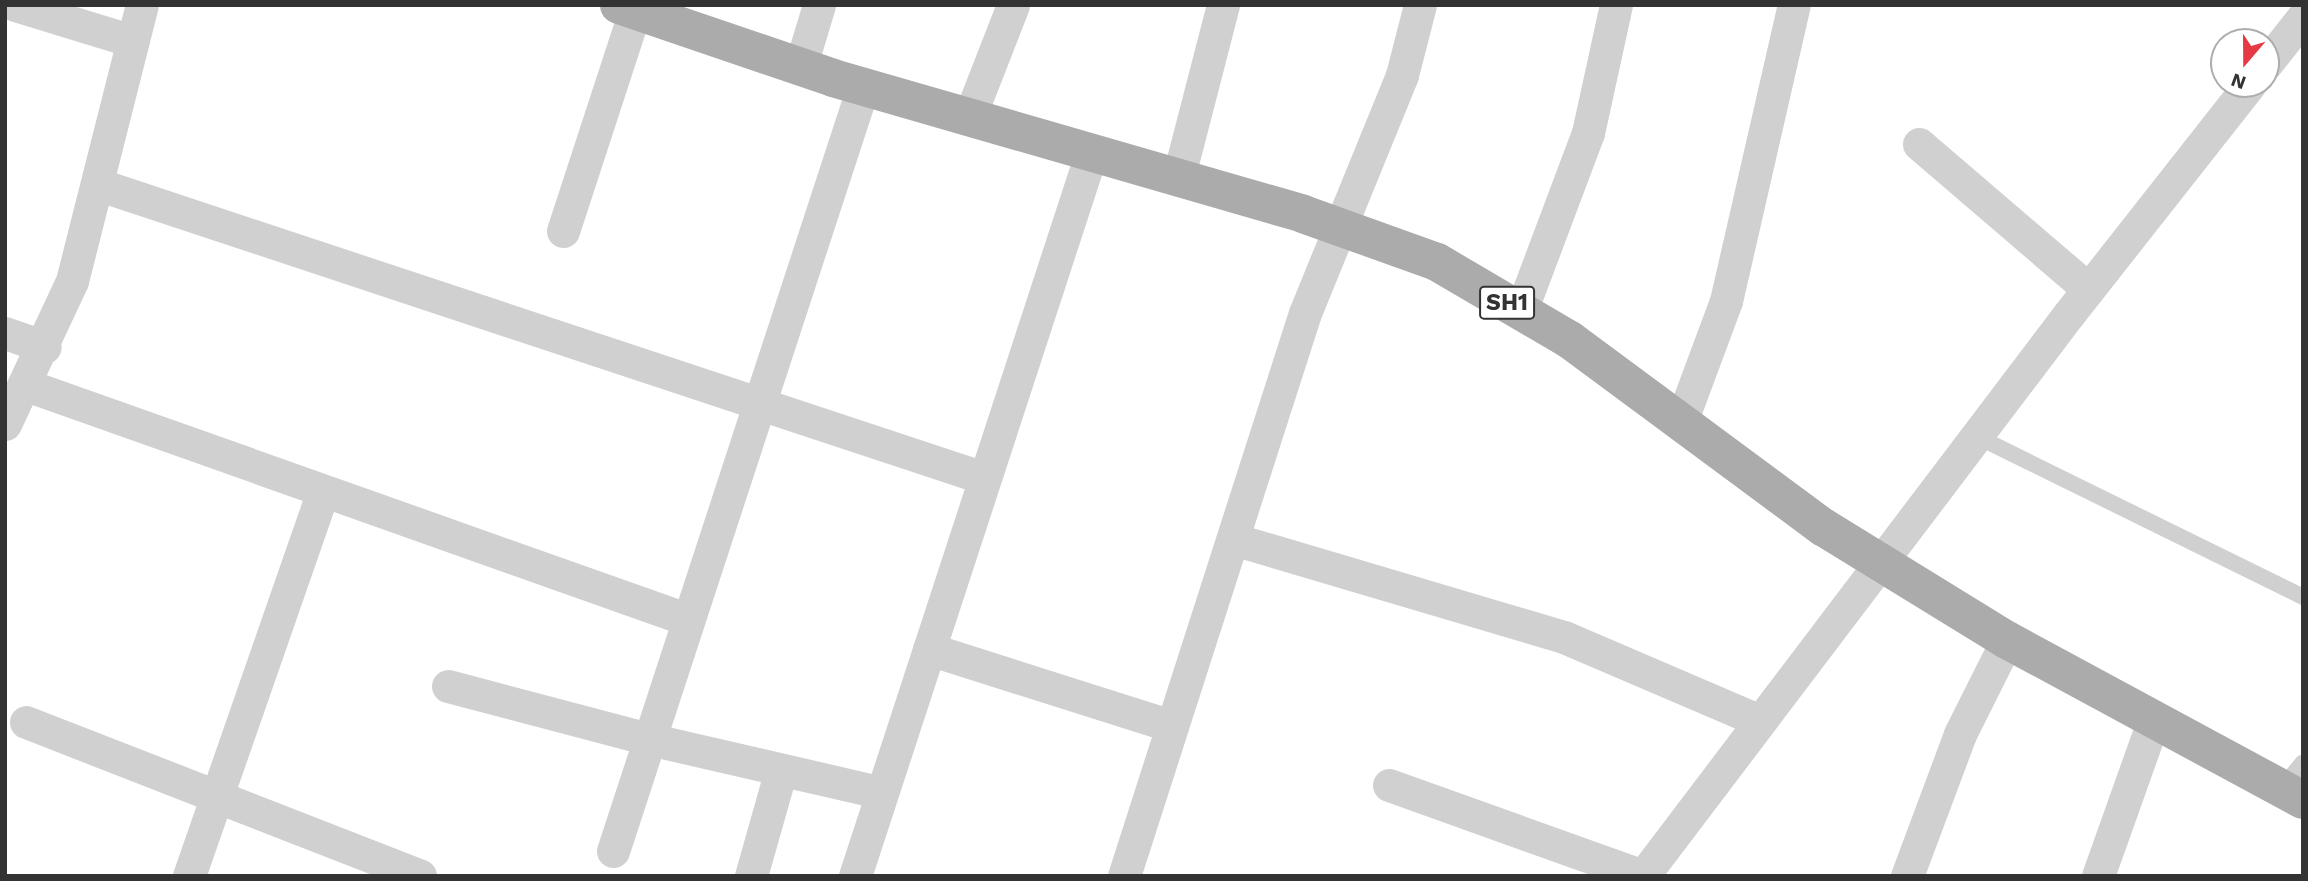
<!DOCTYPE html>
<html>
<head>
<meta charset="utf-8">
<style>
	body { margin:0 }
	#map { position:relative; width:2308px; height:881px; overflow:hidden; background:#fff; font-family:"Work Sans",sans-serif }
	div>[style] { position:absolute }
	.service>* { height:16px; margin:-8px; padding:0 8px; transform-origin:8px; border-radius:8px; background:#d0d0d0 }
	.minor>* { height:33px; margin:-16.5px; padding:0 16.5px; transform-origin:16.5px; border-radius:16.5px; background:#d0d0d0 }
	.primary>* { height:38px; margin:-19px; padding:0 19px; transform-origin:19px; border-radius:19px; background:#ababab }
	span { translate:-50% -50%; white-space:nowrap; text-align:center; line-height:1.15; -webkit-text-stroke:7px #fff; paint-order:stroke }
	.shield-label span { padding:2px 5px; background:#fff; border:2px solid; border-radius:5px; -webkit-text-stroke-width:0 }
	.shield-label { font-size:23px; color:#333; font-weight:700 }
	.frame { position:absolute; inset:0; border:7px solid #333; pointer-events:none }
	.north { position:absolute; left:2210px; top:28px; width:70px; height:70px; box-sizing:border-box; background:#fff; border:2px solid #adadad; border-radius:50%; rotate:200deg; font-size:19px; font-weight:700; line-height:28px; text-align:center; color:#333 }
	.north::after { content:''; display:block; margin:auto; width:24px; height:32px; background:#e63946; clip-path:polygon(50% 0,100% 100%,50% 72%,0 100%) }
</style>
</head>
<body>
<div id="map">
	<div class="service">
		<i style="left:1976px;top:436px;width:364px;rotate:26.2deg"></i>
		<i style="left:2282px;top:788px;width:33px;rotate:-51deg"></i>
	</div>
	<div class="minor">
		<i style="left:15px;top:5px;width:123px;rotate:17deg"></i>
		<i style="left:2266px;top:64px;width:60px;rotate:-51.8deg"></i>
		<i style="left:800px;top:68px;width:66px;rotate:-73.2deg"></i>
		<i style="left:969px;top:118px;width:121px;rotate:-68.7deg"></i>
		<i style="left:1919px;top:144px;width:223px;rotate:40.6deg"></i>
		<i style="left:1178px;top:179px;width:180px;rotate:-75.5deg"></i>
		<i style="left:100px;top:185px;width:931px;rotate:18.34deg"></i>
		<i style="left:563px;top:231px;width:231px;rotate:-71.9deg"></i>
		<i style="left:1521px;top:311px;width:190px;rotate:-69.4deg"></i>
		<i style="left:1588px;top:133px;width:131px;rotate:-77.7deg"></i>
		<i style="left:5px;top:333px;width:42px;rotate:19.3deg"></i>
		<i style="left:26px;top:385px;width:703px;rotate:19.52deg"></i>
		<i style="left:1681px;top:422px;width:129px;rotate:-69.6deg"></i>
		<i style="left:1726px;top:301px;width:304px;rotate:-77.1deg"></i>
		<i style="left:5px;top:424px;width:158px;rotate:-64.9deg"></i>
		<i style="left:72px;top:281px;width:285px;rotate:-75.8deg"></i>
		<i style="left:1233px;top:539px;width:345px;rotate:16.5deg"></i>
		<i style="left:1564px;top:637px;width:213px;rotate:23.2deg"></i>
		<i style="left:929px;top:649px;width:255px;rotate:17.6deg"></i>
		<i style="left:448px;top:686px;width:208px;rotate:14.8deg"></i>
		<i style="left:649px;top:739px;width:239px;rotate:13deg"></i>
		<i style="left:26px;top:722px;width:423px;rotate:21.3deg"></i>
		<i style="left:1389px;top:785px;width:270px;rotate:19.7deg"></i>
		<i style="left:613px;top:851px;width:804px;rotate:-71.88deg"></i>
		<i style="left:189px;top:876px;width:407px;rotate:-70.8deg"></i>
		<i style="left:751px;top:876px;width:110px;rotate:-74.2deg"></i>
		<i style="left:855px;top:876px;width:760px;rotate:-71.9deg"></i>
		<i style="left:1124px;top:876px;width:591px;rotate:-72.18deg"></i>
		<i style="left:1305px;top:313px;width:257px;rotate:-67.8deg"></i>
		<i style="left:1402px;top:75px;width:72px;rotate:-75.6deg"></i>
		<i style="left:1643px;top:876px;width:705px;rotate:-52.84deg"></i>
		<i style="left:2069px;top:314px;width:293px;rotate:-51.8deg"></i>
		<i style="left:1907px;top:876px;width:152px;rotate:-69.5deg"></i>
		<i style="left:1960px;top:734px;width:105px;rotate:-63.4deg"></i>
		<i style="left:2098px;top:876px;width:167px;rotate:-70.4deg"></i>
	</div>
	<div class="primary">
		<i style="left:619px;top:5px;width:226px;rotate:18.8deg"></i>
		<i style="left:833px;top:78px;width:489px;rotate:16.1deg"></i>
		<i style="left:1303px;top:214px;width:142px;rotate:19.7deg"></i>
		<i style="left:1437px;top:262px;width:154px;rotate:30.4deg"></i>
		<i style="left:1570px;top:340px;width:315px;rotate:36.5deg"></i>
		<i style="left:1823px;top:527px;width:216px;rotate:31.6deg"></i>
		<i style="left:2007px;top:640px;width:336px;rotate:28.4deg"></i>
	</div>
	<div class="shield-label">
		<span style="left:1507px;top:303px">SH1</span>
	</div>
	<div class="frame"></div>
	<div class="north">N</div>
</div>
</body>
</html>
